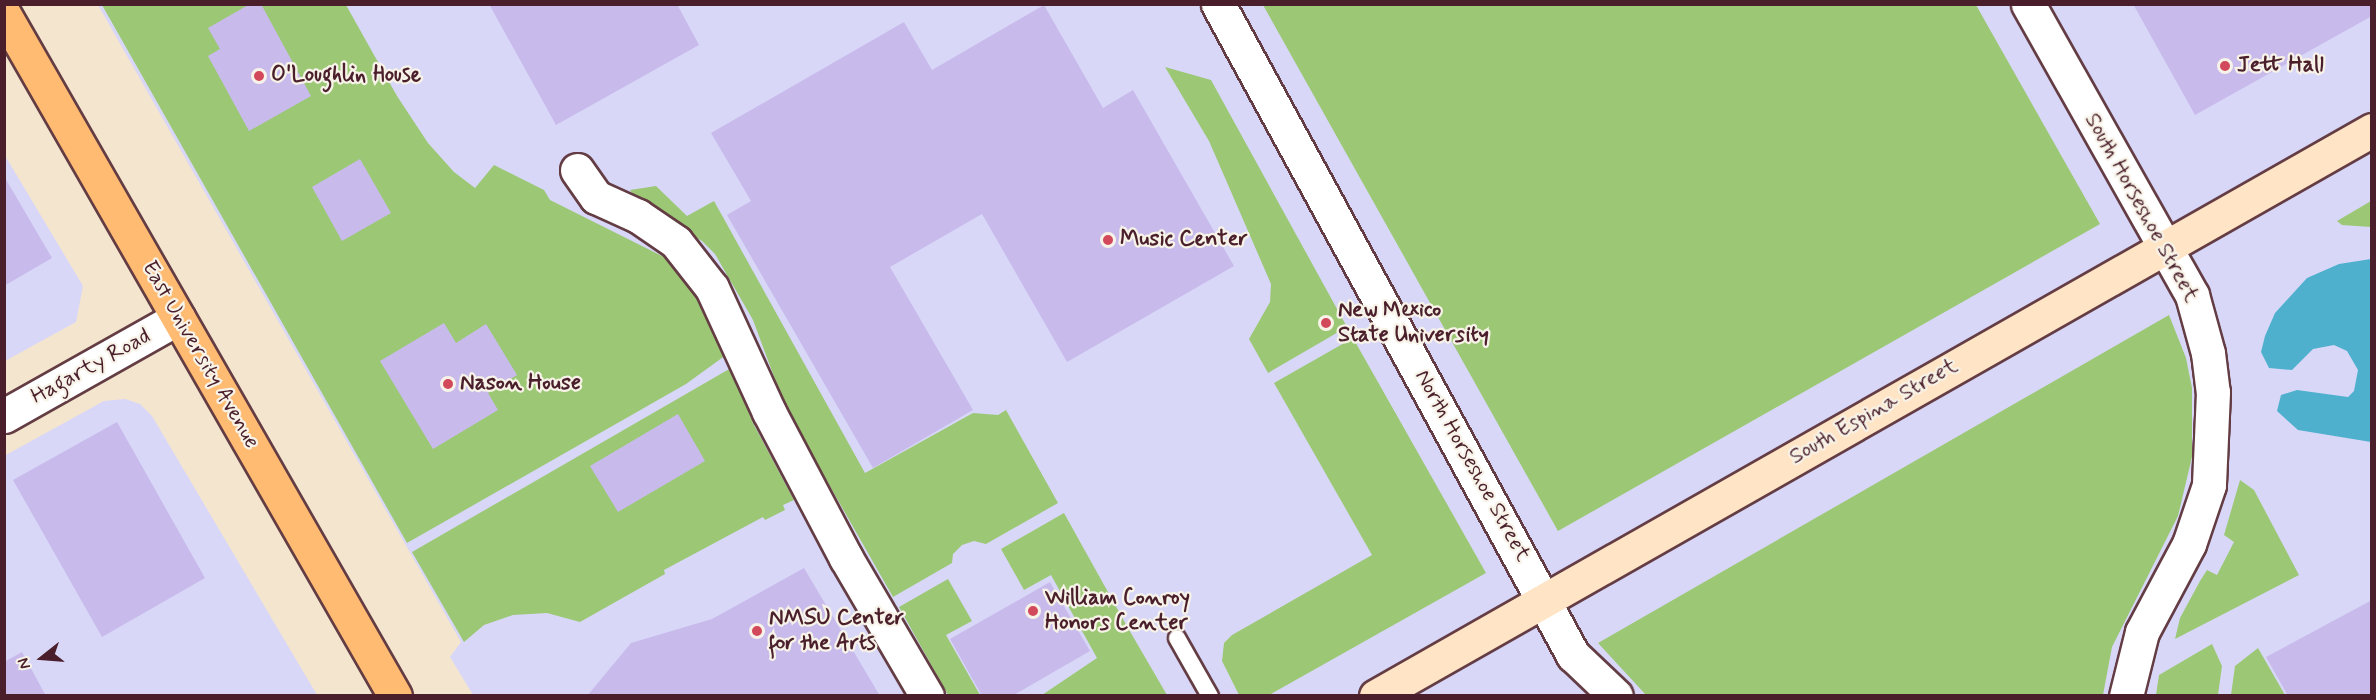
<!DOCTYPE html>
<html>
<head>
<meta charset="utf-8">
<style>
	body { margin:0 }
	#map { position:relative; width:2376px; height:700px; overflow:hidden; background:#f4e5cf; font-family:Mynerve,sans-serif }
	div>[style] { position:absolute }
	.built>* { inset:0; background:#d8d7f8 }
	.green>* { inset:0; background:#9cc876 }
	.water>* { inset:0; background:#4fb0ce }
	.building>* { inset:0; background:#c8bbec }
	.roads { filter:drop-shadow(2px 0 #643d44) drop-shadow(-2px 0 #643d44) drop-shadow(0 2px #643d44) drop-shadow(0 -2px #643d44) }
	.lane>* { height:16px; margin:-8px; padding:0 8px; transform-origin:8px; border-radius:8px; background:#fff }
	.street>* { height:33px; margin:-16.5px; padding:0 16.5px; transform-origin:16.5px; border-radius:16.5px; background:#fff }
	.secondary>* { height:33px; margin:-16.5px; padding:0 16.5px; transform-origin:16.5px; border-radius:16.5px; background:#ffe4c6 }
	.primary>* { height:33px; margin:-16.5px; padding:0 16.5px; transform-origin:16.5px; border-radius:16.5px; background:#ffbb71 }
	.dots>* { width:16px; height:16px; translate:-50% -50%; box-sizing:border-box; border:3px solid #f7f3e8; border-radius:50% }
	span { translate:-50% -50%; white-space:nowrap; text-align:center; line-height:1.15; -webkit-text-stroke:4.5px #f7f3e8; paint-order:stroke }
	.poi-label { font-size:22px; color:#4a1f2b; font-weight:700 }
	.left { translate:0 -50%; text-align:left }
	.street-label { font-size:22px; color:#4a1f2b }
	.frame { position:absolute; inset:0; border:6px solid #4a1f2b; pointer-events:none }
	.north { position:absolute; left:12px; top:628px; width:60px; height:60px; -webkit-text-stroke:4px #f7f3e8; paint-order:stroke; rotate:253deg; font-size:16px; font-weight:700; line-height:24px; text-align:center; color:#4a1f2b }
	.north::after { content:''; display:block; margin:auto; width:21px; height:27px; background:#4a1f2b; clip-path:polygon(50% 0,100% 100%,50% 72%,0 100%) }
</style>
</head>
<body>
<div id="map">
	<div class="built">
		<i style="clip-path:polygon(98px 5px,2371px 5px,2371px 695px,473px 695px,450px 657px,461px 642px)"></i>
		<i style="clip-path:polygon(4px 154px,83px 286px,76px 322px,5px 361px)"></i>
		<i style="clip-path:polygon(125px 399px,140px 404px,152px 416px,317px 695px,5px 695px,4px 456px,104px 401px)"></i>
	</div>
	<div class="green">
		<i style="clip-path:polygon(102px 5px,346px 5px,397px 96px,428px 143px,454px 172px,475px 188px,494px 165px,544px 190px,550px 200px,666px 258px,692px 282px,726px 355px,686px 384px,407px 543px)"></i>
		<i style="clip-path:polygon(1263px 5px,1976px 5px,2100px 224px,1558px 531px)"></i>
		<i style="clip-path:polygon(1165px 67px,1211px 80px,1347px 327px,1268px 373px,1249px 339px,1270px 302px,1271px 284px,1209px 141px)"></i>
		<i style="clip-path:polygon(656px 186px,687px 216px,714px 201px,865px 473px,973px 413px,998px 415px,1006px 410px,1058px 503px,986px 544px,974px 541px,962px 545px,953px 554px,952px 563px,893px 597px,786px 409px,753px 320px,715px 254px,702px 241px,638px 202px,630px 190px)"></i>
		<i style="clip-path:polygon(2371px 201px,2371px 227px,2342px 225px,2337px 221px)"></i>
		<i style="clip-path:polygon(2169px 315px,2186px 358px,2192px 388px,2192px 457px,2178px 516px,2112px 647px,2103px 695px,1646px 695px,1598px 643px)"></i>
		<i style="clip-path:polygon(1353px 338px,1486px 573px,1269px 695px,1239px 695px,1222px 661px,1224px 643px,1232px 635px,1372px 555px,1274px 383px)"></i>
		<i style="clip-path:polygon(731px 368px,753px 423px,794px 500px,783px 505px,785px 510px,765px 520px,763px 517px,664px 570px,665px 574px,580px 622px,547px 613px,513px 615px,484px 625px,464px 642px,412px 552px)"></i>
		<i style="clip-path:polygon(2240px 480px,2254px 490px,2299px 575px,2175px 639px,2180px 618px,2200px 581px,2207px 570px,2217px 575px,2234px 542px,2224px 535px)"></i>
		<i style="clip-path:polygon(1064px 513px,1128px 628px,1167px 695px,1042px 695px,1097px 658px,1051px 575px,1024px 590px,1001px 549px)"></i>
		<i style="clip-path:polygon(948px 579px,972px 621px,946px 635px,980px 695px,948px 695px,899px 607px)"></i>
		<i style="clip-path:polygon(2212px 644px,2222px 666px,2218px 695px,2156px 695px,2159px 675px)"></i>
		<i style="clip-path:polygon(2258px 648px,2285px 695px,2231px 695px,2235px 666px)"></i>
	</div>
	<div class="water">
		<i style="clip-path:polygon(2371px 259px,2371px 442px,2298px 430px,2277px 411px,2281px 395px,2297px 390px,2348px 397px,2354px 391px,2358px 370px,2347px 351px,2334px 345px,2313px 349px,2292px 370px,2269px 368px,2261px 352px,2265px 336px,2275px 313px,2307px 278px,2339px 264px)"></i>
	</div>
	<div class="building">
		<i style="clip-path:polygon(250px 4px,261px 4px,311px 96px,249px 131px,208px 56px,220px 49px,208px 28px)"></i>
		<i style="clip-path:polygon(489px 4px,677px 4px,699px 45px,556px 125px)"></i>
		<i style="clip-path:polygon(2133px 4px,2372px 4px,2372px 16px,2195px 115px)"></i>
		<i style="clip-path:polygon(1044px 5px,1103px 108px,1133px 90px,1234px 266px,1067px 362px,982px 214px,890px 267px,973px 410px,873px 468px,727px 215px,751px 201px,711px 133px,904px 22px,932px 70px)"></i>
		<i style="clip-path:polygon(360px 159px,391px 213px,342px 241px,312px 187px)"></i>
		<i style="clip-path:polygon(4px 176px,52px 258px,4px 286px)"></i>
		<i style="clip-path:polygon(444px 323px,456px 343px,486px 324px,517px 375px,488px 393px,498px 410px,433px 449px,380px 361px)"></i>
		<i style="clip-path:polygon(678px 414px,705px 461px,618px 512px,590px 466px)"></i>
		<i style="clip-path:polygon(117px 422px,205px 578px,102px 637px,13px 480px)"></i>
		<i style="clip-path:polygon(804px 568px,880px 696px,587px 696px,631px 643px,712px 619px)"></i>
		<i style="clip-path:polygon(1050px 582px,1090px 651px,1012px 696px,982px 696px,950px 639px)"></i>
		<i style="clip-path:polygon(2372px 600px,2372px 696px,2288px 696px,2266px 657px)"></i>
		<i style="clip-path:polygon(22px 652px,46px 696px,4px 696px,4px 662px)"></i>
	</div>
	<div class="roads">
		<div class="lane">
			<i style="left:1177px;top:638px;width:67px;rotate:60.4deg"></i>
		</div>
		<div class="street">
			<i style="left:1218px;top:4px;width:742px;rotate:61.4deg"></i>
			<i style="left:1573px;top:655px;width:59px;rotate:43.6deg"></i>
			<i style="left:2028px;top:4px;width:334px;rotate:60.6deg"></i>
			<i style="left:2192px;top:295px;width:60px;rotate:74.6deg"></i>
			<i style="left:2208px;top:353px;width:39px;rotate:83deg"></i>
			<i style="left:2213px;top:392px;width:93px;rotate:92.5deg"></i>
			<i style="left:2209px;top:485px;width:62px;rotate:108.7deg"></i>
			<i style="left:2189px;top:544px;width:100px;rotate:118.1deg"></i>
			<i style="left:2142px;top:632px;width:66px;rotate:104deg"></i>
			<i style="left:577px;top:170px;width:33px;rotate:55deg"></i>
			<i style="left:596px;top:197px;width:46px;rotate:24.3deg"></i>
			<i style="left:638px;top:216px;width:46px;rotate:34.4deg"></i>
			<i style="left:676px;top:242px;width:58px;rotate:52deg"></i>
			<i style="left:712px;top:288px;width:136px;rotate:65.3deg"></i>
			<i style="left:769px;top:412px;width:165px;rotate:62.2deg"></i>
			<i style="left:846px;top:558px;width:160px;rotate:59.6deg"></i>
			<i style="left:4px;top:416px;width:200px;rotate:-29.4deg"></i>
		</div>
		<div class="secondary">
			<i style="left:1376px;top:696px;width:1146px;rotate:-29.61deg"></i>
		</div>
		<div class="primary">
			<i style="left:4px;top:14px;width:786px;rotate:60.17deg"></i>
		</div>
	</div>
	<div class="dots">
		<i style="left:2225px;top:66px;background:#d1495b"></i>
		<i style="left:259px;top:76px;background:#d1495b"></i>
		<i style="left:1108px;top:240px;background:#d1495b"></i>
		<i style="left:1326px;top:323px;background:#d1495b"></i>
		<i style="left:448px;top:384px;background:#d1495b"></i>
		<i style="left:1033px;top:611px;background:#d1495b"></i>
		<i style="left:757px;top:631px;background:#d1495b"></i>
	</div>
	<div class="poi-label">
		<span class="left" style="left:2237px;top:66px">Jett Hall</span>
		<span class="left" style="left:271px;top:76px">O'Loughlin House</span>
		<span class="left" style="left:1120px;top:240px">Music Center</span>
		<span class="left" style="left:1338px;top:323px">New Mexico<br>State University</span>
		<span class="left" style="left:460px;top:384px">Nason House</span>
		<span class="left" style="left:1045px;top:611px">William Conroy<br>Honors Center</span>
		<span class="left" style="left:769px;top:631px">NMSU Center<br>for the Arts</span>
	</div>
	<div class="street-label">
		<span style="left:2141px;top:208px;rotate:61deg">South Horseshoe Street</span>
		<span style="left:200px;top:355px;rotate:60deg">East University Avenue</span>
		<span style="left:91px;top:367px;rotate:-29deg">Hagarty Road</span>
		<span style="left:1874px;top:412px;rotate:-30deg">South Espina Street</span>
		<span style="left:1472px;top:466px;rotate:61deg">North Horseshoe Street</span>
	</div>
	<div class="frame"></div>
	<div class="north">N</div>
</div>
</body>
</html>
